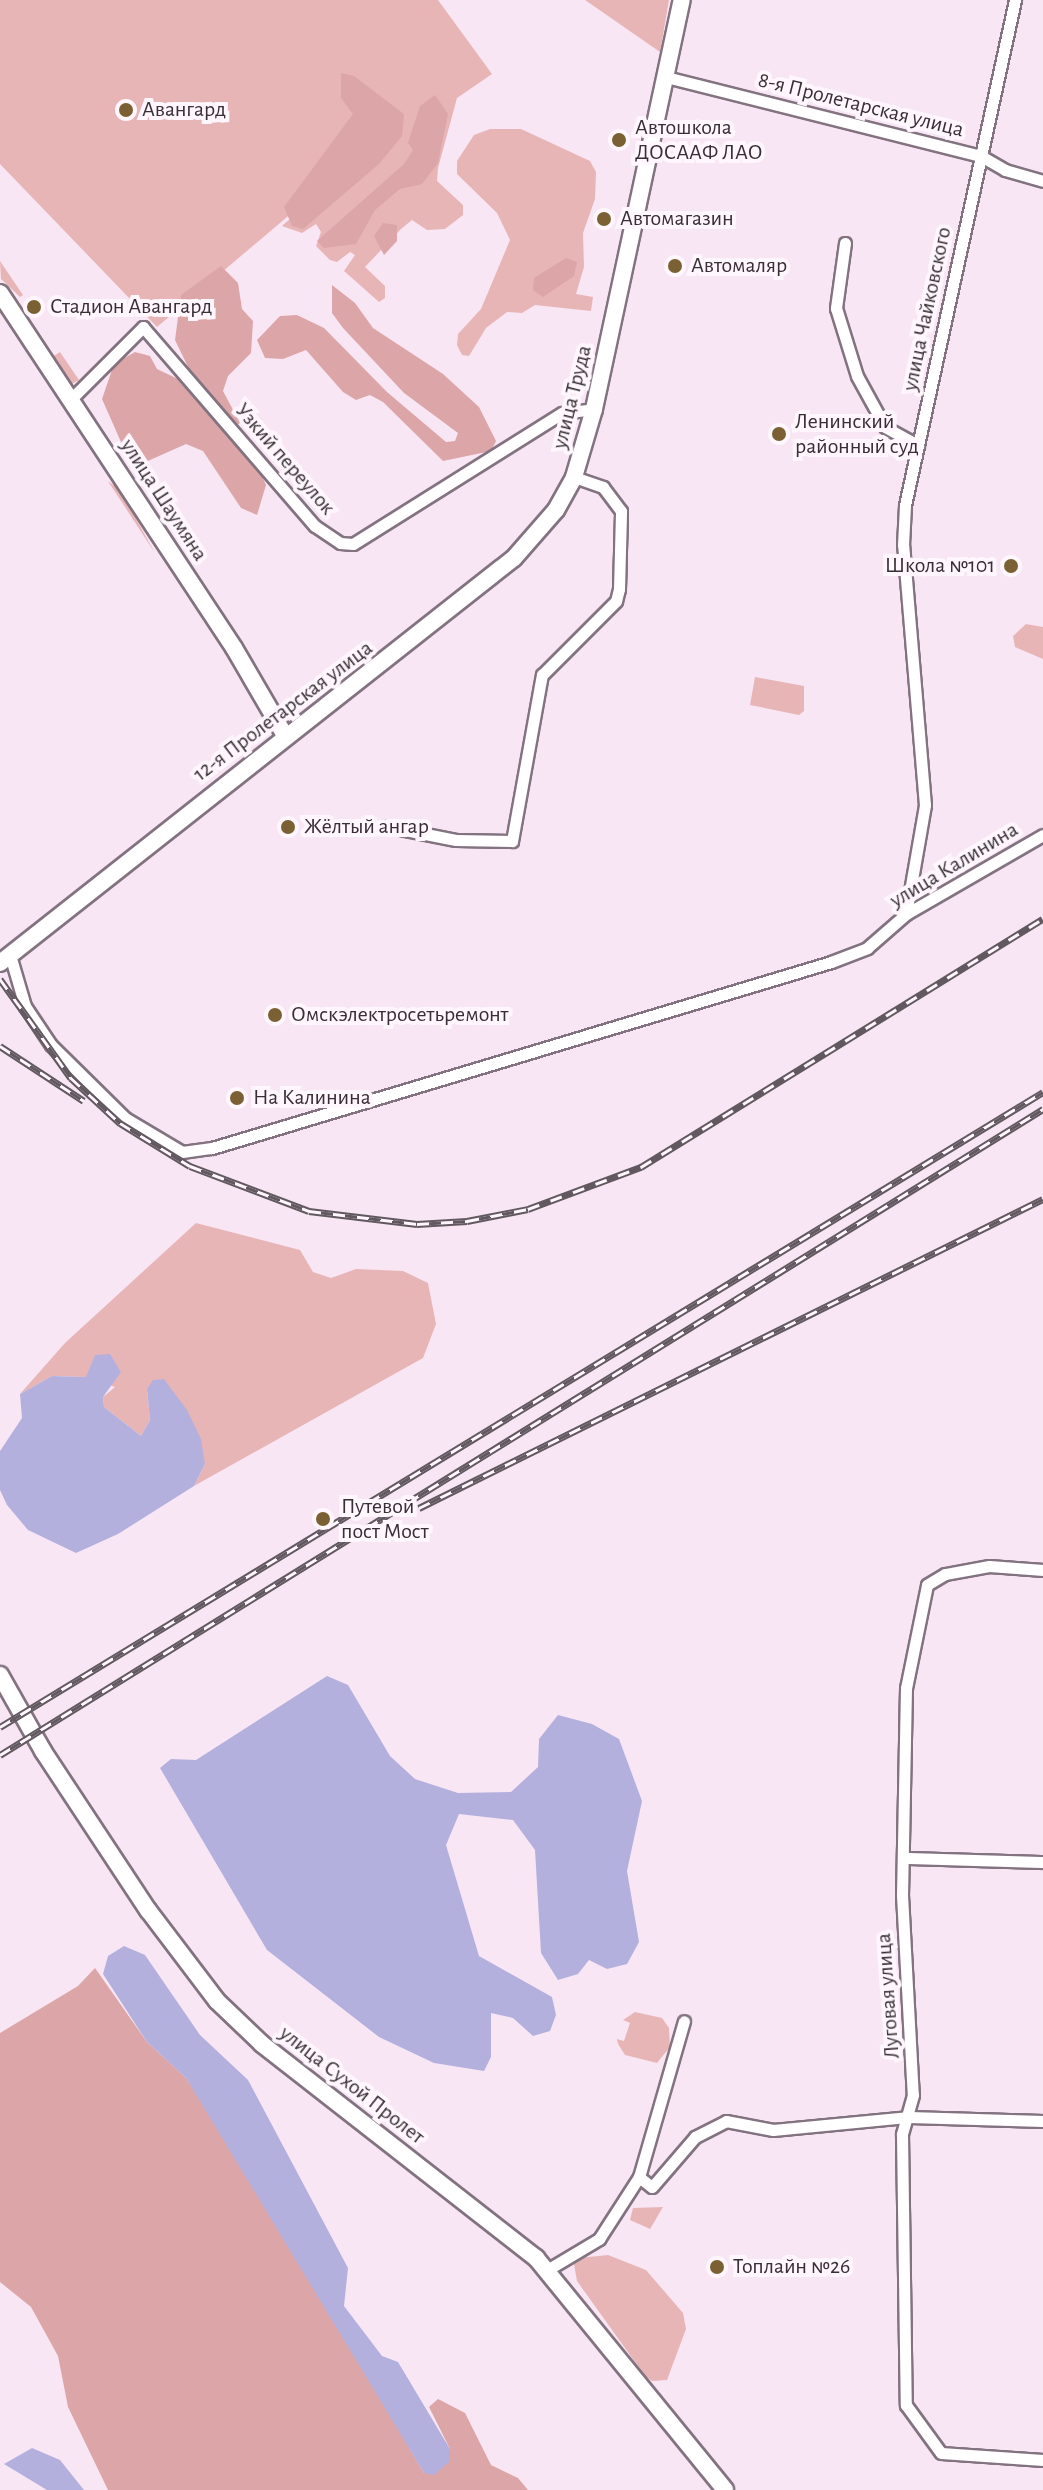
<!DOCTYPE html>
<html>
<head>
<meta charset="utf-8">
<style>
	body { margin:0 }
	#map { position:relative; width:1043px; height:2490px; overflow:hidden; background:#f8e6f5; font-family:"Alegreya Sans",sans-serif }
	div>[style] { position:absolute }
	.green>* { inset:0; background:#e8b5b7 }
	.forest>* { inset:0; background:#dca5a7 }
	.water>* { inset:0; background:#b4b0de }
	.roads { filter:drop-shadow(2px 0 #837380) drop-shadow(-2px 0 #837380) drop-shadow(0 2px #837380) drop-shadow(0 -2px #837380) }
	.minor>* { height:11px; margin:-5.5px; padding:0 5.5px; transform-origin:5.5px; border-radius:5.5px; background:#fff }
	.secondary>* { height:16px; margin:-8px; padding:0 8px; transform-origin:8px; border-radius:8px; background:#fff }
	.rail>* { height:7px; margin-top:-3.5px; transform-origin:0; background:repeating-linear-gradient(90deg,#fff7fd 0 12px,#625960 0 24px); box-sizing:border-box; border-block:2px solid #625960 }
	.dots>* { width:22px; height:22px; translate:-50% -50%; box-sizing:border-box; border:4px solid #fff7fd; border-radius:50% }
	span { translate:-50% -50%; white-space:nowrap; text-align:center; line-height:1.15; -webkit-text-stroke:8px #fff7fd; paint-order:stroke }
	.street-label { font-size:22px; color:#362f34 }
	.poi-label { font-size:22px; color:#362f34 }
	.left { translate:0 -50%; text-align:left }
	.right { translate:-100% -50%; text-align:right }
</style>
</head>
<body>
<div id="map">
	<div class="green">
		<i style="clip-path:polygon(0 0,438px 0,492px 74px,457px 98px,438px 168px,437px 181px,463px 205px,463px 215px,445px 229px,427px 230px,412px 220px,401px 229px,365px 267px,385px 286px,385px 298px,379px 302px,344px 271px,355px 255px,350px 252px,337px 262px,330px 260px,316px 246px,321px 232px,316px 224px,302px 233px,282px 226px,358px 157px,157px 327px,0 164px)"></i>
		<i style="clip-path:polygon(585px 0,669px 0,660px 52px)"></i>
		<i style="clip-path:polygon(490px 129px,521px 129px,590px 161px,596px 172px,595px 199px,583px 233px,584px 267px,576px 294px,593px 297px,591px 311px,535px 305px,522px 313px,507px 312px,486px 328px,469px 356px,462px 355px,457px 345px,458px 334px,481px 309px,510px 240px,497px 213px,457px 174px,457px 161px,474px 135px)"></i>
		<i style="clip-path:polygon(0 261px,23px 295px,20px 297px,1px 279px)"></i>
		<i style="clip-path:polygon(60px 352px,79px 380px,70px 385px,52px 357px)"></i>
		<i style="clip-path:polygon(108px 481px,120px 490px,155px 553px)"></i>
		<i style="clip-path:polygon(1026px 624px,1043px 627px,1043px 659px,1015px 647px,1013px 636px)"></i>
		<i style="clip-path:polygon(755px 677px,804px 686px,804px 711px,799px 715px,750px 705px)"></i>
		<i style="clip-path:polygon(196px 1223px,300px 1250px,313px 1272px,331px 1278px,356px 1269px,403px 1271px,428px 1283px,436px 1324px,423px 1358px,194px 1486px,205px 1464px,147px 1389px,150px 1420px,141px 1436px,104px 1407px,103px 1397px,115px 1387px,86px 1377px,52px 1376px,20px 1394px,65px 1343px)"></i>
		<i style="clip-path:polygon(635px 2012px,662px 2018px,669px 2028px,670px 2047px,657px 2063px,625px 2055px,618px 2044px,617px 2039px,624px 2041px,630px 2023px,623px 2020px)"></i>
		<i style="clip-path:polygon(663px 2207px,650px 2229px,630px 2220px,633px 2208px)"></i>
		<i style="clip-path:polygon(608px 2255px,646px 2270px,683px 2313px,686px 2329px,667px 2380px,652px 2381px,645px 2376px,577px 2281px,574px 2264px,579px 2258px)"></i>
	</div>
	<div class="forest">
		<i style="clip-path:polygon(341px 73px,354px 76px,404px 114px,402px 136px,379px 164px,303px 229px,292px 226px,284px 207px,353px 114px,341px 98px)"></i>
		<i style="clip-path:polygon(435px 95px,448px 114px,438px 163px,422px 184px,400px 189px,375px 210px,356px 244px,324px 248px,317px 241px,404px 164px,413px 150px,408px 143px,420px 106px)"></i>
		<i style="clip-path:polygon(383px 223px,397px 225px,397px 241px,384px 255px,374px 236px)"></i>
		<i style="clip-path:polygon(566px 258px,577px 262px,574px 276px,543px 297px,533px 290px,534px 278px)"></i>
		<i style="clip-path:polygon(221px 266px,238px 283px,242px 309px,253px 321px,251px 353px,228px 376px,223px 391px,240px 423px,225px 433px,259px 469px,266px 485px,257px 515px,241px 508px,203px 451px,186px 444px,141px 464px,121px 442px,102px 399px,114px 364px,135px 352px,150px 356px,157px 369px,178px 379px,190px 371px,175px 340px,181px 295px)"></i>
		<i style="clip-path:polygon(332px 285px,355px 303px,373px 328px,443px 374px,479px 407px,496px 441px,491px 451px,443px 461px,383px 402px,370px 395px,356px 400px,343px 392px,306px 350px,283px 359px,265px 358px,257px 340px,280px 316px,297px 315px,324px 328px,387px 392px,446px 442px,455px 441px,458px 433px,404px 393px,343px 328px,332px 313px)"></i>
		<i style="clip-path:polygon(95px 1968px,147px 2042px,186px 2078px,238px 2157px,424px 2473px,450px 2449px,429px 2407px,438px 2399px,465px 2413px,491px 2465px,518px 2478px,528px 2490px,108px 2490px,68px 2407px,58px 2356px,31px 2307px,0 2282px,0 2033px,78px 1986px)"></i>
	</div>
	<div class="water">
		<i style="clip-path:polygon(110px 1354px,121px 1372px,103px 1397px,104px 1407px,141px 1436px,150px 1420px,147px 1389px,153px 1380px,164px 1379px,187px 1410px,201px 1439px,205px 1464px,194px 1486px,118px 1534px,76px 1553px,28px 1530px,7px 1505px,0 1490px,0 1451px,22px 1418px,20px 1394px,52px 1376px,86px 1377px,95px 1355px)"></i>
		<i style="clip-path:polygon(327px 1676px,348px 1685px,390px 1756px,415px 1779px,458px 1793px,511px 1792px,538px 1767px,539px 1739px,558px 1715px,592px 1724px,619px 1739px,642px 1801px,627px 1871px,639px 1942px,627px 1964px,607px 1969px,589px 1960px,578px 1974px,558px 1980px,541px 1953px,535px 1850px,513px 1820px,459px 1814px,446px 1845px,479px 1956px,552px 1997px,556px 2015px,550px 2031px,533px 2036px,513px 2018px,491px 2013px,491px 2057px,484px 2071px,434px 2063px,379px 2037px,267px 1950px,160px 1768px,171px 1759px,196px 1760px)"></i>
		<i style="clip-path:polygon(124px 1946px,145px 1955px,200px 2035px,248px 2080px,348px 2268px,344px 2306px,382px 2356px,398px 2362px,450px 2449px,450px 2461px,434px 2475px,424px 2473px,186px 2078px,147px 2042px,103px 1974px,108px 1956px)"></i>
		<i style="clip-path:polygon(32px 2448px,60px 2460px,84px 2490px,47px 2490px,4px 2464px)"></i>
	</div>
	<div class="roads">
		<div class="minor">
			<i style="left:666px;top:77px;width:325px;rotate:14.1deg"></i>
			<i style="left:981px;top:156px;width:28px;rotate:30deg"></i>
			<i style="left:1005px;top:170px;width:40px;rotate:16deg"></i>
			<i style="left:845px;top:243px;width:66px;rotate:97.9deg"></i>
			<i style="left:836px;top:308px;width:71px;rotate:72.8deg"></i>
			<i style="left:857px;top:376px;width:58px;rotate:61.2deg"></i>
			<i style="left:885px;top:427px;width:38px;rotate:29deg"></i>
			<i style="left:71px;top:399px;width:102px;rotate:-45deg"></i>
			<i style="left:143px;top:327px;width:263px;rotate:49.2deg"></i>
			<i style="left:315px;top:526px;width:30px;rotate:34deg"></i>
			<i style="left:340px;top:543px;width:13px;rotate:4deg"></i>
			<i style="left:353px;top:544px;width:247px;rotate:-32.1deg"></i>
			<i style="left:562px;top:413px;width:32px;rotate:-7deg"></i>
			<i style="left:385px;top:826px;width:72px;rotate:11.2deg"></i>
			<i style="left:456px;top:840px;width:56px;rotate:1deg"></i>
			<i style="left:512px;top:841px;width:169px;rotate:-79.8deg"></i>
			<i style="left:542px;top:675px;width:105px;rotate:-45deg"></i>
			<i style="left:616px;top:601px;width:12px;rotate:-76deg"></i>
			<i style="left:619px;top:589px;width:78px;rotate:-88.5deg"></i>
			<i style="left:621px;top:511px;width:30px;rotate:-127deg"></i>
			<i style="left:603px;top:487px;width:31px;rotate:-161deg"></i>
			<i style="left:906px;top:914px;width:111px;rotate:-80.1deg"></i>
			<i style="left:925px;top:805px;width:261px;rotate:-94.8deg"></i>
			<i style="left:903px;top:545px;width:40px;rotate:-87.1deg"></i>
			<i style="left:905px;top:505px;width:517px;rotate:-77.71deg"></i>
			<i style="left:10px;top:955px;width:53px;rotate:73.6deg"></i>
			<i style="left:25px;top:1006px;width:47px;rotate:56.3deg"></i>
			<i style="left:51px;top:1045px;width:104px;rotate:44.6deg"></i>
			<i style="left:125px;top:1118px;width:66px;rotate:30.8deg"></i>
			<i style="left:182px;top:1152px;width:30px;rotate:-8deg"></i>
			<i style="left:212px;top:1148px;width:646px;rotate:-16.72deg"></i>
			<i style="left:831px;top:962px;width:39px;rotate:-21deg"></i>
			<i style="left:867px;top:948px;width:52px;rotate:-41.1deg"></i>
			<i style="left:906px;top:914px;width:158px;rotate:-30deg"></i>
			<i style="left:1043px;top:1570px;width:54px;rotate:-175.8deg"></i>
			<i style="left:989px;top:1566px;width:45px;rotate:169.7deg"></i>
			<i style="left:945px;top:1574px;width:21px;rotate:149deg"></i>
			<i style="left:927px;top:1585px;width:105px;rotate:101.5deg"></i>
			<i style="left:906px;top:1688px;width:207px;rotate:91.1deg"></i>
			<i style="left:902px;top:1895px;width:200px;rotate:86.9deg"></i>
			<i style="left:913px;top:2095px;width:41px;rotate:105.8deg"></i>
			<i style="left:902px;top:2134px;width:271px;rotate:89.2deg"></i>
			<i style="left:906px;top:2405px;width:59px;rotate:53.9deg"></i>
			<i style="left:941px;top:2453px;width:102px;rotate:3.9deg"></i>
			<i style="left:906px;top:1858px;width:137px;rotate:1.7deg"></i>
			<i style="left:639px;top:2177px;width:16px;rotate:38deg"></i>
			<i style="left:652px;top:2187px;width:66px;rotate:-49.3deg"></i>
			<i style="left:695px;top:2137px;width:35px;rotate:-27deg"></i>
			<i style="left:726px;top:2121px;width:48px;rotate:10.8deg"></i>
			<i style="left:773px;top:2130px;width:137px;rotate:-5.5deg"></i>
			<i style="left:909px;top:2117px;width:134px;rotate:1.7deg"></i>
			<i style="left:547px;top:2270px;width:61px;rotate:-30.8deg"></i>
			<i style="left:599px;top:2239px;width:74px;rotate:-57.2deg"></i>
			<i style="left:639px;top:2177px;width:162px;rotate:-73.9deg"></i>
		</div>
		<div class="secondary">
			<i style="left:0;top:293px;width:425px;rotate:56.6deg"></i>
			<i style="left:234px;top:648px;width:99px;rotate:59.8deg"></i>
			<i style="left:0;top:963px;width:654px;rotate:-38.24deg"></i>
			<i style="left:514px;top:558px;width:64px;rotate:-48.8deg"></i>
			<i style="left:556px;top:510px;width:38px;rotate:-61deg"></i>
			<i style="left:574px;top:477px;width:71px;rotate:-73.6deg"></i>
			<i style="left:594px;top:409px;width:418px;rotate:-77.9deg"></i>
			<i style="left:0;top:1675px;width:87px;rotate:60.5deg"></i>
			<i style="left:43px;top:1751px;width:191px;rotate:56.6deg"></i>
			<i style="left:148px;top:1910px;width:114px;rotate:52.8deg"></i>
			<i style="left:217px;top:2001px;width:62px;rotate:43.7deg"></i>
			<i style="left:262px;top:2044px;width:348px;rotate:38deg"></i>
			<i style="left:536px;top:2258px;width:299px;rotate:50.8deg"></i>
		</div>
	</div>
	<div class="rail">
		<i style="left:0;top:979px;width:122px;rotate:54.4deg"></i>
		<i style="left:71px;top:1078px;width:67px;rotate:42.6deg"></i>
		<i style="left:120px;top:1123px;width:82px;rotate:31.6deg"></i>
		<i style="left:190px;top:1166px;width:127px;rotate:20.7deg"></i>
		<i style="left:309px;top:1211px;width:109px;rotate:6.9deg"></i>
		<i style="left:417px;top:1224px;width:50px;rotate:-3.4deg"></i>
		<i style="left:467px;top:1221px;width:62px;rotate:-11.1deg"></i>
		<i style="left:528px;top:1209px;width:121px;rotate:-20.4deg"></i>
		<i style="left:641px;top:1167px;width:472px;rotate:-31.7deg"></i>
		<i style="left:0;top:1046px;width:100px;rotate:33.2deg"></i>
		<i style="left:419px;top:1508px;width:696px;rotate:-26.34deg"></i>
		<i style="left:0;top:1727px;width:1221px;rotate:-31.33deg"></i>
		<i style="left:0;top:1755px;width:1227px;rotate:-31.77deg"></i>
	</div>
	<div class="dots">
		<i style="left:126px;top:110px;background:#7a6032"></i>
		<i style="left:619px;top:140px;background:#7a6032"></i>
		<i style="left:604px;top:219px;background:#7a6032"></i>
		<i style="left:675px;top:266px;background:#7a6032"></i>
		<i style="left:34px;top:307px;background:#7a6032"></i>
		<i style="left:779px;top:434px;background:#7a6032"></i>
		<i style="left:1011px;top:566px;background:#7a6032"></i>
		<i style="left:288px;top:827px;background:#7a6032"></i>
		<i style="left:275px;top:1015px;background:#7a6032"></i>
		<i style="left:237px;top:1098px;background:#7a6032"></i>
		<i style="left:323px;top:1519px;background:#7a6032"></i>
		<i style="left:717px;top:2267px;background:#7a6032"></i>
	</div>
	<div class="street-label">
		<span style="left:861px;top:105px;rotate:14deg">8-я Пролетарская улица</span>
		<span style="left:927px;top:309px;rotate:-78deg">улица Чайковского</span>
		<span style="left:572px;top:397px;rotate:-76deg">улица Труда</span>
		<span style="left:285px;top:459px;rotate:49deg">Узкий переулок</span>
		<span style="left:164px;top:500px;rotate:57deg">улица Шаумяна</span>
		<span style="left:283px;top:711px;rotate:-37deg">12-я Пролетарская улица</span>
		<span style="left:954px;top:865px;rotate:-31deg">улица Калинина</span>
		<span style="left:888px;top:1996px;rotate:-94deg">Луговая улица</span>
		<span style="left:352px;top:2085px;rotate:38deg">улица Сухой Пролет</span>
	</div>
	<div class="poi-label">
		<span class="left" style="left:142px;top:110px">Авангард</span>
		<span class="left" style="left:635px;top:140px">Автошкола<br>ДОСААФ ЛАО</span>
		<span class="left" style="left:620px;top:219px">Автомагазин</span>
		<span class="left" style="left:691px;top:266px">Автомаляр</span>
		<span class="left" style="left:50px;top:307px">Стадион Авангард</span>
		<span class="left" style="left:795px;top:434px">Ленинский<br>районный суд</span>
		<span class="right" style="left:995px;top:566px">Школа №101</span>
		<span class="left" style="left:304px;top:827px">Жёлтый ангар</span>
		<span class="left" style="left:291px;top:1015px">Омскэлектросетьремонт</span>
		<span class="left" style="left:253px;top:1098px">На Калинина</span>
		<span class="left" style="left:341px;top:1519px">Путевой<br>пост Мост</span>
		<span class="left" style="left:733px;top:2267px">Топлайн №26</span>
	</div>
</div>
</body>
</html>
